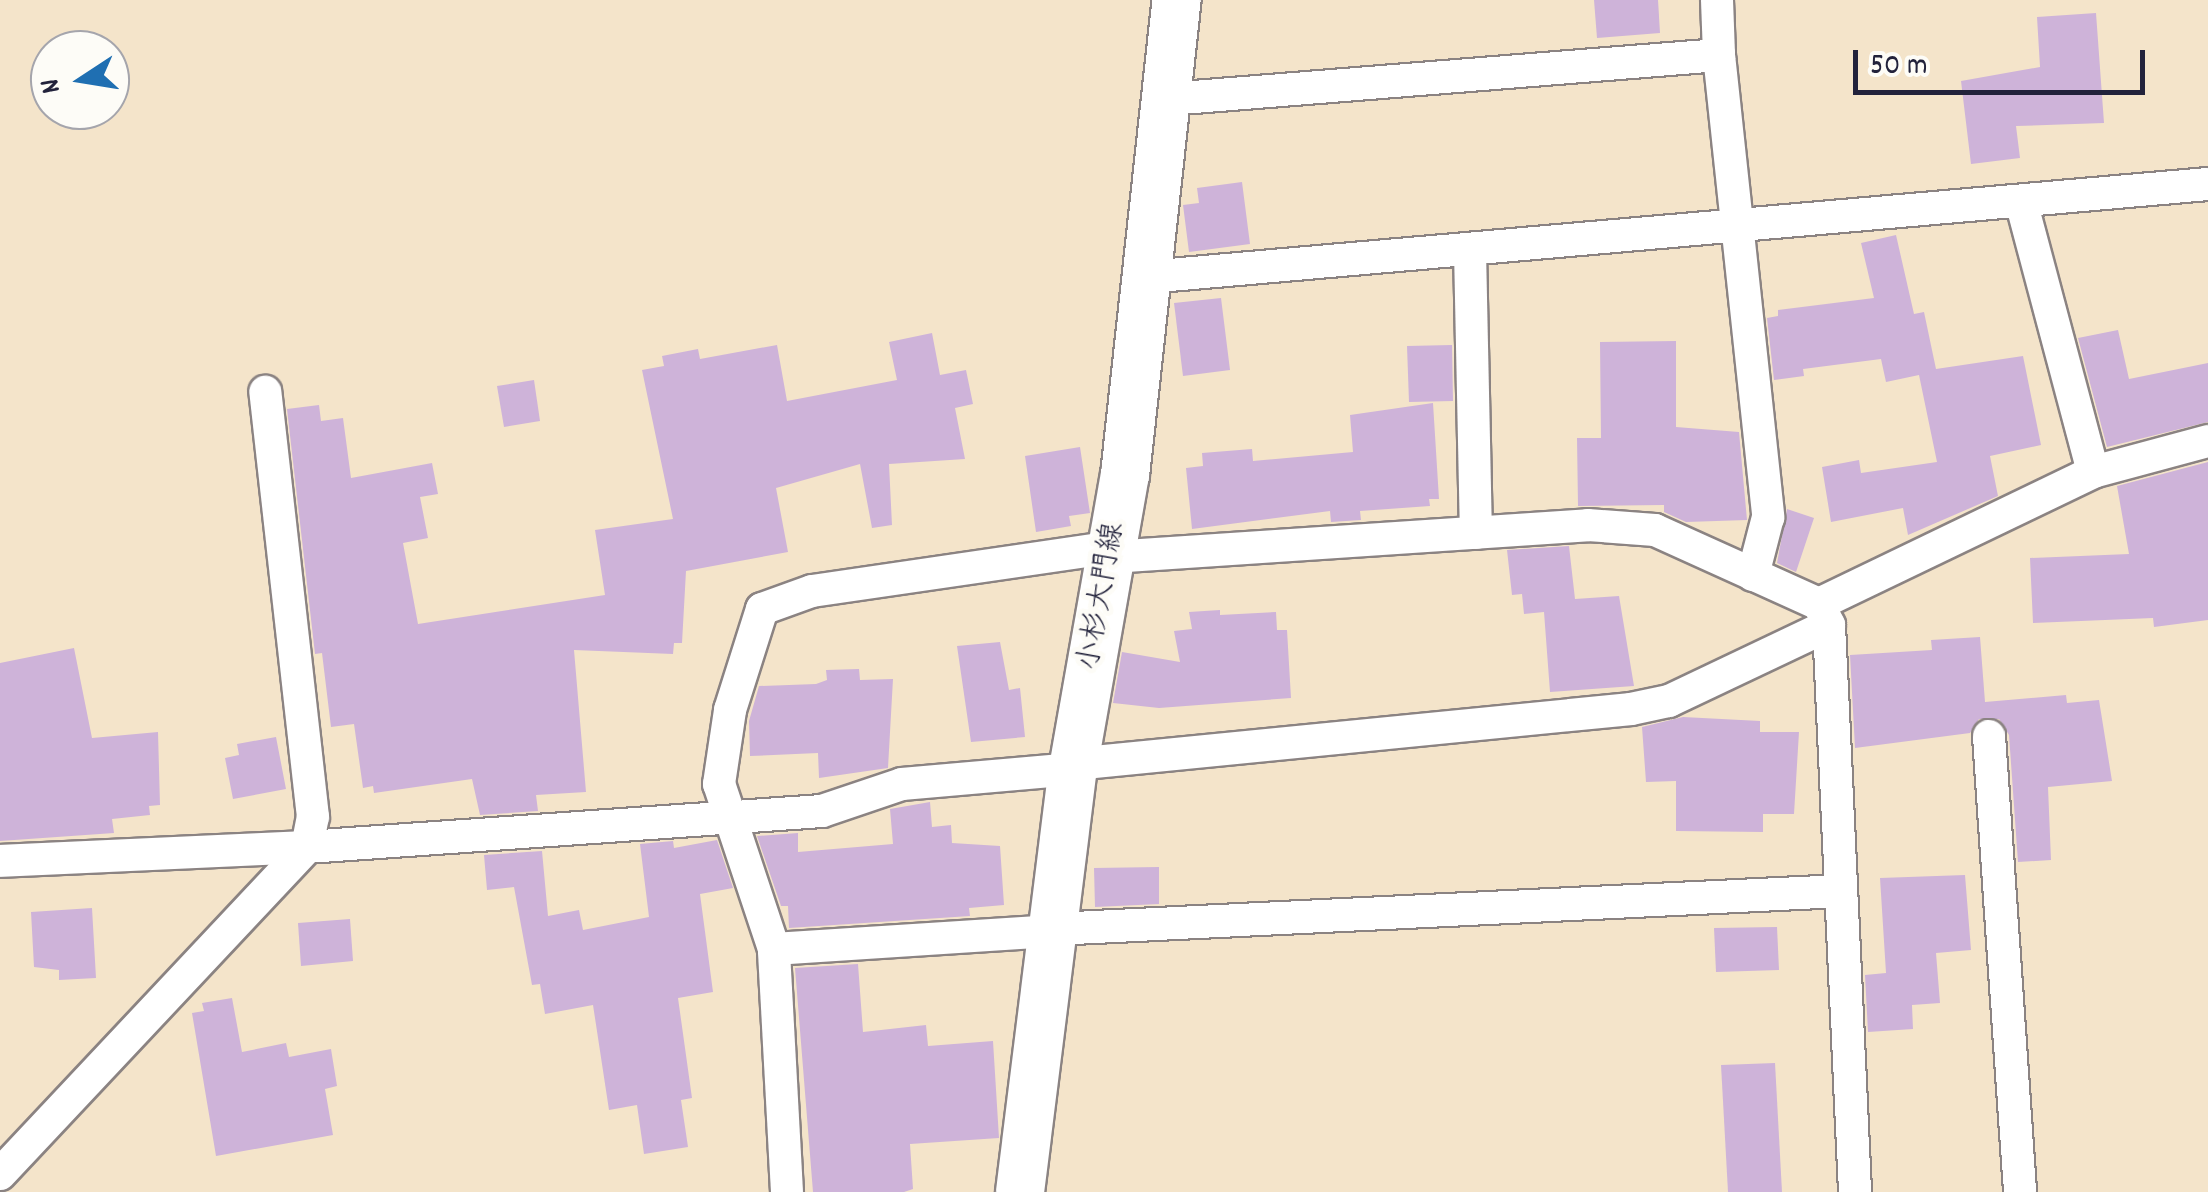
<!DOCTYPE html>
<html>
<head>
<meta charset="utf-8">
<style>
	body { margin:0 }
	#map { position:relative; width:2208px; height:1192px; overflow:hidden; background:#f4e4ca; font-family:Dekko,"Klee One",sans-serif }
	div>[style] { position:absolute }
	.building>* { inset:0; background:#ceb3d9 }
	.roads { filter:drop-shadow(2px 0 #8b8382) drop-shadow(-2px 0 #8b8382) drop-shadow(0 2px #8b8382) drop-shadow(0 -2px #8b8382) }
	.minor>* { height:32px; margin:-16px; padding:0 16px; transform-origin:16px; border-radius:16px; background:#fff }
	.secondary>* { height:48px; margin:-24px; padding:0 24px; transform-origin:24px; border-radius:24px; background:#fff }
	span { translate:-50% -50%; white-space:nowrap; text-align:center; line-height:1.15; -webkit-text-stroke:10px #fdfcf7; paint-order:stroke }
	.street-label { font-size:30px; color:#22223b }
	.north { position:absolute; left:30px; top:30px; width:100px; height:100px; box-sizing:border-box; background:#fdfcf7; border:2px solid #a5a5ac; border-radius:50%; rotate:258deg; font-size:28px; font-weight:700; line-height:40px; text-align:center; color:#22223b }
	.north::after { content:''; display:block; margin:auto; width:35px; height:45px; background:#1f6fb2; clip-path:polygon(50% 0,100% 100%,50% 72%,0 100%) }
	.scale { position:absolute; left:1853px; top:50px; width:292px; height:45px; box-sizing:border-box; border:5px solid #22223b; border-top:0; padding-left:12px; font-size:30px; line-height:35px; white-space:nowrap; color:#22223b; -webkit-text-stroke:8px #fdfcf7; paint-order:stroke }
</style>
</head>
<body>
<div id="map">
	<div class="building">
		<i style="clip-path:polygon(1594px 0,1658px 0,1660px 33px,1597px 38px)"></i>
		<i style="clip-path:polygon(2096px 13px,2104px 123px,2016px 126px,2020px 158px,1971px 164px,1961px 81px,2040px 67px,2037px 17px)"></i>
		<i style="clip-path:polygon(1242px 182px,1250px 244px,1189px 252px,1183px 205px,1199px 203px,1197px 188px)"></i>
		<i style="clip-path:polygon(1896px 235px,1914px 314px,1924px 312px,1936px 369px,2023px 356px,2041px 445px,1990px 456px,1998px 496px,1908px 535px,1903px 508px,1831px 522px,1822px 467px,1859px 460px,1861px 473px,1937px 462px,1919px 375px,1886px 382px,1881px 359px,1803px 369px,1804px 376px,1774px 380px,1767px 318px,1778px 316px,1778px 310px,1874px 298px,1861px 243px)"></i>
		<i style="clip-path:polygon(1221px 298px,1230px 370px,1183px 376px,1174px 303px)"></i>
		<i style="clip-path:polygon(2118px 330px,2129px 379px,2208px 363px,2208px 422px,2107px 447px,2078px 338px)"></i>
		<i style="clip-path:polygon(932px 333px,940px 375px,966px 370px,973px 404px,955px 408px,965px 459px,889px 464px,892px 525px,872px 528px,860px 464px,776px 488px,788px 552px,686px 571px,682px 643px,674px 643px,673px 654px,574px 650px,586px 792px,536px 795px,538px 811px,480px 815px,472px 779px,374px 793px,373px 786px,363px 788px,354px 724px,331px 727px,322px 653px,315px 654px,287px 409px,319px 405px,321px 421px,343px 418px,351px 478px,432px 463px,438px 494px,420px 497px,428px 538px,403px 543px,418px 624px,605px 595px,595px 530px,673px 519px,642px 370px,664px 366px,662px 356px,698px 349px,700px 359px,777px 345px,787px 401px,897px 380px,889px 342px)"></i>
		<i style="clip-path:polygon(1676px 341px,1676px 427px,1739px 432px,1747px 520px,1686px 522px,1664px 512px,1664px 505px,1578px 506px,1577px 438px,1601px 438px,1600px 342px)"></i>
		<i style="clip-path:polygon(1452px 345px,1453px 401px,1409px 402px,1407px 346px)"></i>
		<i style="clip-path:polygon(534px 380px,540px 421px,504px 427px,497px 386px)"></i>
		<i style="clip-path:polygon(1433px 403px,1439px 499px,1429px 499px,1430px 506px,1360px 511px,1361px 520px,1331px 522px,1330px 511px,1192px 529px,1186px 468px,1203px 466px,1202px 453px,1252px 449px,1253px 461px,1353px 452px,1350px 415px)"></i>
		<i style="clip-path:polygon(1080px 447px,1090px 513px,1069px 516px,1071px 526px,1036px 532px,1025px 456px)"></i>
		<i style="clip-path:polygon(2208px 462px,2208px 620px,2154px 627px,2153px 618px,2033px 623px,2030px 558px,2129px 554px,2117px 486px)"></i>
		<i style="clip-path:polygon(1787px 509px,1814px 518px,1796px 572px,1777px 563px)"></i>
		<i style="clip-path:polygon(1569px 546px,1575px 599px,1619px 596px,1634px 686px,1550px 692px,1544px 612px,1524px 614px,1522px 594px,1512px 595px,1507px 550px)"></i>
		<i style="clip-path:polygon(1220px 610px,1220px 615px,1276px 612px,1277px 630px,1287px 630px,1291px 698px,1159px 708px,1113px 703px,1122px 652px,1180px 662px,1174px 631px,1192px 629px,1189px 612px)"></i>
		<i style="clip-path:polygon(1980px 637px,1985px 702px,2066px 695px,2067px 703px,2099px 700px,2112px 781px,2048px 787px,2051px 860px,2018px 862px,2009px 735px,1999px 719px,1979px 719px,1970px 733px,1855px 748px,1850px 655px,1932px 650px,1931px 640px)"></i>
		<i style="clip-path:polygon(1000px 642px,1009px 690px,1020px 688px,1025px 737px,971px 742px,957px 646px)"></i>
		<i style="clip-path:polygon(74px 648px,92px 738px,158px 732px,160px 805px,149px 806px,150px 815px,112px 819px,114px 833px,0 841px,0 663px)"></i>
		<i style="clip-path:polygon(859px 669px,860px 680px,893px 679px,888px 768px,819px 778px,818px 753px,750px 756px,749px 721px,759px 686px,816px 684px,827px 680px,826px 670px)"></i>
		<i style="clip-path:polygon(1683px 717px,1760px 721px,1760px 732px,1799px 732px,1794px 814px,1763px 814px,1763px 832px,1676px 831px,1676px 781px,1646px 782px,1642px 727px)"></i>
		<i style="clip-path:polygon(276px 737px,286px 789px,233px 799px,225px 758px,239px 755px,237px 744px)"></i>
		<i style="clip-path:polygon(930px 802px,932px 827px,951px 825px,952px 843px,1000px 846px,1004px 905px,969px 908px,970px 916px,789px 928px,788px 906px,781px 906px,757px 836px,798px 833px,798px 852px,893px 844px,890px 809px)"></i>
		<i style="clip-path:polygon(717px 840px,733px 888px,700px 894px,713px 992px,678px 998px,692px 1098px,681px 1100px,688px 1147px,644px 1154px,637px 1105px,609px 1110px,593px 1005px,545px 1014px,540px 984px,532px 985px,514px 887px,487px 890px,484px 855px,542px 851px,548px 916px,579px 910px,583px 930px,649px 917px,640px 844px,673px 841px,674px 848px)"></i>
		<i style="clip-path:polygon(1159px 867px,1159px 904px,1095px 907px,1094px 868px)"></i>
		<i style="clip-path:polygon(1965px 875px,1971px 950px,1936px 953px,1940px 1003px,1912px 1005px,1913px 1029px,1868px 1032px,1865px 975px,1886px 973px,1880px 878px)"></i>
		<i style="clip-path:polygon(92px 908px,96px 978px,59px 980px,59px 970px,34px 967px,31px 912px)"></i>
		<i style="clip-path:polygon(350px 919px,353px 961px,301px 966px,298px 923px)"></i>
		<i style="clip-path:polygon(1777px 927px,1779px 970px,1716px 972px,1714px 928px)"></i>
		<i style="clip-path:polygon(858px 964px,863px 1032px,926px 1025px,928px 1046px,993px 1041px,999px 1138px,910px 1144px,913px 1189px,904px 1192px,813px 1192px,795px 968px)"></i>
		<i style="clip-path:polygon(232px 998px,242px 1052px,286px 1043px,289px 1057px,331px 1049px,337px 1086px,325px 1089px,333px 1135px,216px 1156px,192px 1013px,204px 1011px,202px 1003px)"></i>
		<i style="clip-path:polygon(1775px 1063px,1782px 1192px,1728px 1192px,1721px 1065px)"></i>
	</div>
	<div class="roads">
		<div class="minor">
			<i style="left:1717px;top:0;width:55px;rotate:87.9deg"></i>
			<i style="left:1169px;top:99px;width:552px;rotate:-4.57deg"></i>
			<i style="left:1719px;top:55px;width:465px;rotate:83.9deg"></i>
			<i style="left:1768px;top:517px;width:60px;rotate:104.5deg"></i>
			<i style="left:2021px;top:201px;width:280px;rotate:75.1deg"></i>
			<i style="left:1470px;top:250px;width:283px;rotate:88.8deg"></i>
			<i style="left:1147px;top:277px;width:1065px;rotate:-5.01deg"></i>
			<i style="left:1111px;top:557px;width:478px;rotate:-3.8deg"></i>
			<i style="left:1588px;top:525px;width:67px;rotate:4.3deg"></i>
			<i style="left:1655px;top:530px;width:180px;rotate:24.3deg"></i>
			<i style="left:1819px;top:604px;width:23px;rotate:65deg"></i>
			<i style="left:1829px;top:625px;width:568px;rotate:87.37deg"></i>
			<i style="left:1819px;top:604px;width:304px;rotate:-25.7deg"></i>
			<i style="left:2093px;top:472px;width:119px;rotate:-15.1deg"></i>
			<i style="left:1989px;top:736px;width:457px;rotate:86.1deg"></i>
			<i style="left:1074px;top:764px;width:560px;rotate:-5.64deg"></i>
			<i style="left:1631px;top:709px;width:39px;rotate:-12deg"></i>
			<i style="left:1669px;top:701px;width:177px;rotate:-25.4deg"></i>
			<i style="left:0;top:861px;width:307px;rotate:-2.6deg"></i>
			<i style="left:307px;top:847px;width:516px;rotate:-4deg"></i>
			<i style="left:822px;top:811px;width:84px;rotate:-18.6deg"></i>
			<i style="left:902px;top:784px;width:172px;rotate:-5deg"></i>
			<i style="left:1053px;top:929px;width:789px;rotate:-2.76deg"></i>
			<i style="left:774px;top:949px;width:280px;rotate:-3.7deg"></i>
			<i style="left:0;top:1174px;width:449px;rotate:-46.8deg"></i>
			<i style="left:307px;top:847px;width:31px;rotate:-79deg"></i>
			<i style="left:313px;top:817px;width:428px;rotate:-96.4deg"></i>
			<i style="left:787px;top:1192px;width:243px;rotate:-93.1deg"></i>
			<i style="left:774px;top:949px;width:174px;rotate:-108.4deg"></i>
			<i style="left:719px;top:784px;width:75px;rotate:-81.5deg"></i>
			<i style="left:730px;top:710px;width:106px;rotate:-72.4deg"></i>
			<i style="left:762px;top:609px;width:53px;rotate:-19.8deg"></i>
			<i style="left:812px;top:591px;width:304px;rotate:-8.3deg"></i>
		</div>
		<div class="secondary">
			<i style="left:1020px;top:1192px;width:426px;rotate:-82.9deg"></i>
			<i style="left:1073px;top:769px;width:299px;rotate:-80deg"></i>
			<i style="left:1125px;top:475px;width:478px;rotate:-83.8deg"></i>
		</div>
	</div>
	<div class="street-label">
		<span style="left:1104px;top:597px;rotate:-80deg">小杉大門線</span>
	</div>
	<div class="north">N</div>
	<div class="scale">50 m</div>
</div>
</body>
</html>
